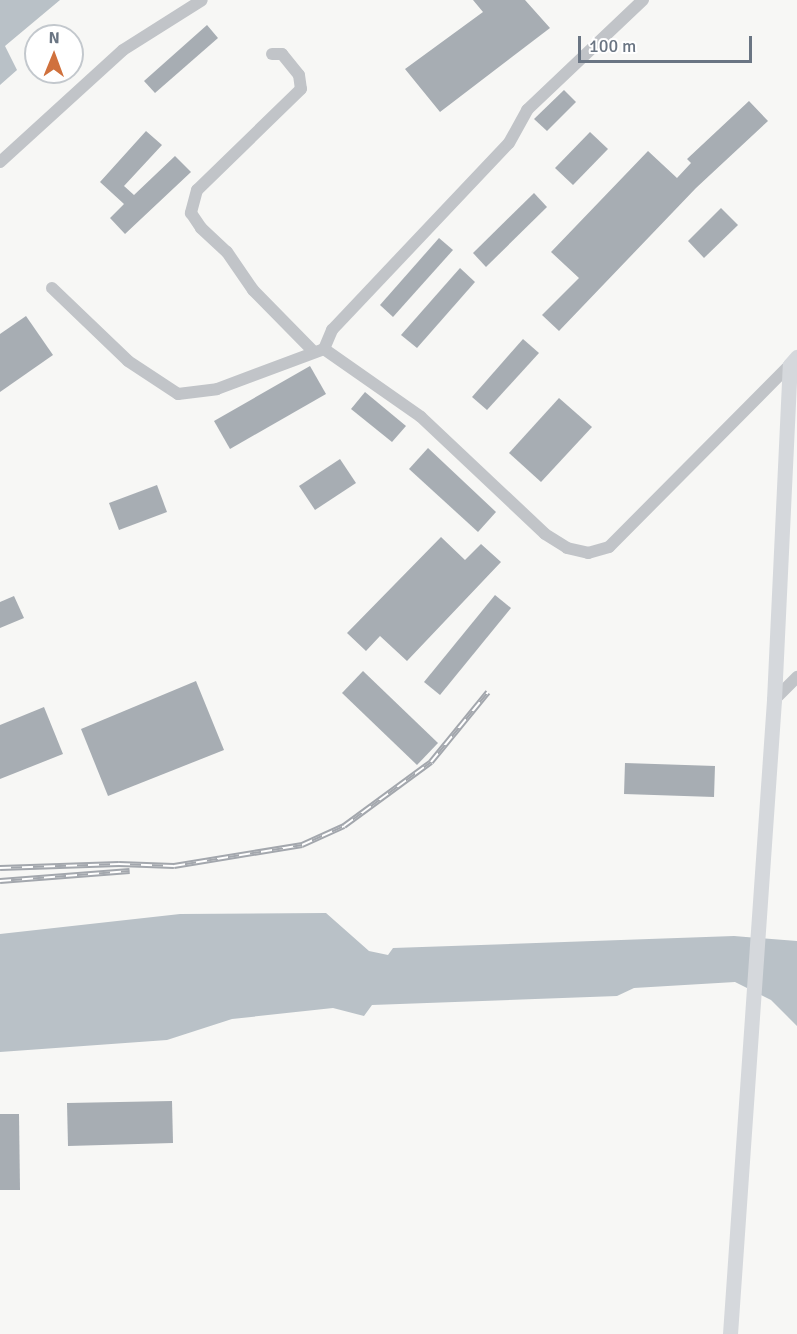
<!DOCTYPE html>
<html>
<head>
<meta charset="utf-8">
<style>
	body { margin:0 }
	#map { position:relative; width:797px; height:1334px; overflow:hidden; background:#f7f7f5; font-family:Signika,sans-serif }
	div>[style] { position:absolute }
	.water>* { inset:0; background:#b9c1c7 }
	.building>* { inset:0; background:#a7adb3 }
	.minor>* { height:12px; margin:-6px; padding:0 6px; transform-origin:6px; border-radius:6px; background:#c1c4c8 }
	.major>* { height:15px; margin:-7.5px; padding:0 7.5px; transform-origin:7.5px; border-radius:7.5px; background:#d5d8dc }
	.rail>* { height:6px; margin-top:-3px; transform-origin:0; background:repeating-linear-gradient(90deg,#fff 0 11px,#a3a7ad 0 22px); box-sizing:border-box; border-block:2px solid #a3a7ad }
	span { translate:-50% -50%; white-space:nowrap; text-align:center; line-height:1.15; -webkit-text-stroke:6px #fff; paint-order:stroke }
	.north { position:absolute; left:24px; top:24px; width:60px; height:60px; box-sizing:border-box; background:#fff; border:2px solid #c3c8cd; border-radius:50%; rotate:1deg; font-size:16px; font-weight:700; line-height:24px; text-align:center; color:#6a7583 }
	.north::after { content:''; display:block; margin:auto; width:21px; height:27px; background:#d0713d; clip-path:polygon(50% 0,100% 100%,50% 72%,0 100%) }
	.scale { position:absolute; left:578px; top:36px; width:174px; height:27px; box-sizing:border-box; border:3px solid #6a7583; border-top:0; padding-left:8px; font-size:18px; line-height:21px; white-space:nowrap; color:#6a7583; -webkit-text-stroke:4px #fff; paint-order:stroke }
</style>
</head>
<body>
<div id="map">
	<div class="water">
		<i style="clip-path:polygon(0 0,60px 0,5px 46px,17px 70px,0 85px)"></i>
		<i style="clip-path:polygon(326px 913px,369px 951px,388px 955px,393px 948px,734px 936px,797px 941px,797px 1026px,771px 1000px,735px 982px,634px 988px,617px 996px,372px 1005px,364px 1016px,333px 1008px,232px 1019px,167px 1040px,0 1052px,0 934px,180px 914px)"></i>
	</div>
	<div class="building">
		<i style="clip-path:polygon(473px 0,525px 0,550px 28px,440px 112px,405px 69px,483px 12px)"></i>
		<i style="clip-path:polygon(207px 25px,218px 38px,155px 93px,144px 81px)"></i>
		<i style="clip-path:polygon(564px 90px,576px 102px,547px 131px,534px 119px)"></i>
		<i style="clip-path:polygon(749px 101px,768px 121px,696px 188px,559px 331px,542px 315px,579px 278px,551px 252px,648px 151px,677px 178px,691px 163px,687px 159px)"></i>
		<i style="clip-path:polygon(146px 131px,162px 145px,124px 186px,134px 195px,175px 156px,191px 172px,125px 234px,110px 218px,124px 204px,100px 182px)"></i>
		<i style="clip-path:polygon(590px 132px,608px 149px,573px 185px,555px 168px)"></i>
		<i style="clip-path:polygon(534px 193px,547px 207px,486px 267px,473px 253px)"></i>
		<i style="clip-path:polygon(721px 208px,738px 225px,704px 258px,688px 241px)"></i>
		<i style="clip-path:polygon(439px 238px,453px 250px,393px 317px,380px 305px)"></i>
		<i style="clip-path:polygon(460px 268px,475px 282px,417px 348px,401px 335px)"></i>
		<i style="clip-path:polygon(26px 316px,53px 355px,0 392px,0 334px)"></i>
		<i style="clip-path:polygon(523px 339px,539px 353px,487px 410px,472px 397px)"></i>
		<i style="clip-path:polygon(310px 366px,326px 394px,230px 449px,214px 421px)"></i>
		<i style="clip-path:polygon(365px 392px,406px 426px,392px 442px,351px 409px)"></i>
		<i style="clip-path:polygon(559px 398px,592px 427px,541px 482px,509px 453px)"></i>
		<i style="clip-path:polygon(428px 448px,496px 512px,478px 532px,409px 469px)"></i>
		<i style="clip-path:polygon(340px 459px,356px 483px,315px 510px,299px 486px)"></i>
		<i style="clip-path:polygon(157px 485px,167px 512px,119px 530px,109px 503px)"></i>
		<i style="clip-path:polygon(441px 537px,465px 560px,481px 544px,501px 562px,407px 661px,380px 636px,366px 651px,347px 633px)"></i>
		<i style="clip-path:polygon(495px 595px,511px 608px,440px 695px,424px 682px)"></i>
		<i style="clip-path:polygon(14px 596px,24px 618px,0 628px,0 602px)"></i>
		<i style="clip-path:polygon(363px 671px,438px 743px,417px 765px,342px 693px)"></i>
		<i style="clip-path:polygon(196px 681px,224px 750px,108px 796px,81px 729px)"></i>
		<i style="clip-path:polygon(44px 707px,63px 754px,0 779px,0 725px)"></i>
		<i style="clip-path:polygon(625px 763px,715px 766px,714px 797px,624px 794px)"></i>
		<i style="clip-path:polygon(172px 1101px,173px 1143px,68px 1146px,67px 1103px)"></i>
		<i style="clip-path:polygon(0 1114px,19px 1114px,20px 1190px,0 1190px)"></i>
	</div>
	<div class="minor">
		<i style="left:272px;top:54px;width:10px"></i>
		<i style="left:282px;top:54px;width:27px;rotate:51deg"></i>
		<i style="left:299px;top:75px;width:14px;rotate:82deg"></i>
		<i style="left:301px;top:89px;width:145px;rotate:135.8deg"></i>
		<i style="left:197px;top:190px;width:24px;rotate:105deg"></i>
		<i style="left:191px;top:213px;width:18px;rotate:56deg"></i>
		<i style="left:201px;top:228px;width:35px;rotate:43deg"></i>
		<i style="left:227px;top:252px;width:46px;rotate:55.6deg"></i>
		<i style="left:253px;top:290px;width:84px;rotate:45.5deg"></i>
		<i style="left:0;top:162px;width:166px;rotate:-42.3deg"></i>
		<i style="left:123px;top:50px;width:93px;rotate:-32.3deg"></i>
		<i style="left:52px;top:288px;width:105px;rotate:43.8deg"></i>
		<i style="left:128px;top:361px;width:60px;rotate:33.4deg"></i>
		<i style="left:178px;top:394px;width:39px;rotate:-7deg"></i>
		<i style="left:217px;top:389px;width:114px;rotate:-20.5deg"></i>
		<i style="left:324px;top:349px;width:118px;rotate:35deg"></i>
		<i style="left:421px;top:417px;width:170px;rotate:43.3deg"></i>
		<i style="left:545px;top:534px;width:26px;rotate:32deg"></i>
		<i style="left:567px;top:548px;width:22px;rotate:13deg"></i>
		<i style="left:588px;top:553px;width:22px;rotate:-16deg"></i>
		<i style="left:609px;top:547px;width:257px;rotate:-45.2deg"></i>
		<i style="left:324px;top:349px;width:21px;rotate:-67deg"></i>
		<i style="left:332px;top:330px;width:257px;rotate:-46.6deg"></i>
		<i style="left:509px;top:143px;width:38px;rotate:-61deg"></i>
		<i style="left:527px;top:110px;width:160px;rotate:-43.5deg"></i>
		<i style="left:774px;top:700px;width:33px;rotate:-45deg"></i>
	</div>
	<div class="major">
		<i style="left:730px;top:1334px;width:636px;rotate:-86.03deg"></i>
		<i style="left:774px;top:700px;width:335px;rotate:-87.3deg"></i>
		<i style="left:790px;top:365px;width:11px;rotate:-49deg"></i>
	</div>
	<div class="rail">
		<i style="left:0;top:868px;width:119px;rotate:-1.9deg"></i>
		<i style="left:119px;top:864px;width:55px;rotate:2.1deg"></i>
		<i style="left:174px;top:866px;width:130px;rotate:-9.3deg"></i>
		<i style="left:302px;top:845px;width:46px;rotate:-24.3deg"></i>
		<i style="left:344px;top:826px;width:108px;rotate:-36.3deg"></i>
		<i style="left:431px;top:762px;width:90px;rotate:-50.8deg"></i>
		<i style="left:0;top:881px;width:130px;rotate:-4.4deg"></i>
	</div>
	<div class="north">N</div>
	<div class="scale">100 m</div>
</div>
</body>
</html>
